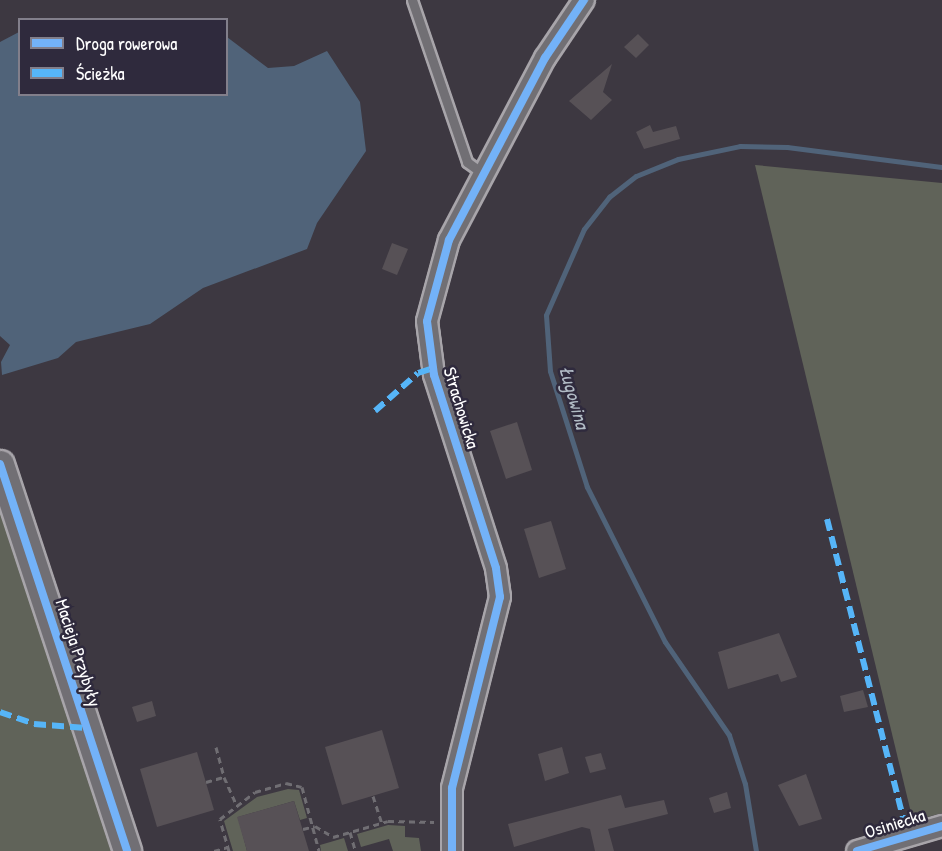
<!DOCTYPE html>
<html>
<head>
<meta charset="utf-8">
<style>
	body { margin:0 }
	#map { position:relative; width:942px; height:851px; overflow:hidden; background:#3d3841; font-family:"Patrick Hand",sans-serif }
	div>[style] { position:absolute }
	.green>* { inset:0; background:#606359 }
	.water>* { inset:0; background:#506379 }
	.stream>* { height:5px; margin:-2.5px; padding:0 2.5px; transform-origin:2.5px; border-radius:2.5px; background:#506379 }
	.building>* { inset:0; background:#575156 }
	.path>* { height:3px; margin-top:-1.5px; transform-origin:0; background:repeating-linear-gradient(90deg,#706e73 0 6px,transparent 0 10.5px) }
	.roads { filter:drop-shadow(2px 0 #a8a5aa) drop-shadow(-2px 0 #a8a5aa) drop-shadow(0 2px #a8a5aa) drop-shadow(0 -2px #a8a5aa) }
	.lane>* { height:9px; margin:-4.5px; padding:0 4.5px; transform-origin:4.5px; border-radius:4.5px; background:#716f74 }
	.street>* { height:20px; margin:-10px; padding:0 10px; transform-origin:10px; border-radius:10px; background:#716f74 }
	.secondary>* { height:27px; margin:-13.5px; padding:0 13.5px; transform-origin:13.5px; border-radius:13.5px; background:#716f74 }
	.quiet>* { height:6px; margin-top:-3px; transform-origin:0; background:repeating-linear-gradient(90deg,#56b5f8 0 12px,transparent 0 18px) }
	.cycleway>* { height:8px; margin:-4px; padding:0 4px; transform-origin:4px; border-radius:4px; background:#73b2f8 }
	span { translate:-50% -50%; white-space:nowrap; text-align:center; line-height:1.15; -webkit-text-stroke:5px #2f2a3d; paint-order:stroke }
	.street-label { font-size:18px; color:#fff }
	.water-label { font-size:20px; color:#b1bbc5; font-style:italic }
	.legend { position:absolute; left:18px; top:18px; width:210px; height:78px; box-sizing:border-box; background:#2f2a3d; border:2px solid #827f8b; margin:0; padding:8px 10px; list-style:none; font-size:18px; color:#fff }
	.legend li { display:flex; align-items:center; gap:12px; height:30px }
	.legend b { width:30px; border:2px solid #827f8b }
</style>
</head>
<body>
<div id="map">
	<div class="green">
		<i style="clip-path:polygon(755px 165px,942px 183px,942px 813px,913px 821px)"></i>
		<i style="clip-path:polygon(0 486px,118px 851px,0 851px)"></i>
		<i style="clip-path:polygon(288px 789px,299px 790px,307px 818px,300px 820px,294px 801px,238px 817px,247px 851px,233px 851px,224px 821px,257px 797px)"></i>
		<i style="clip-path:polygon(388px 825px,405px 826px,405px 837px,419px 838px,421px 851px,393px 851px,389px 839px,361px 847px,357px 834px)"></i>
		<i style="clip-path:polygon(344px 838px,348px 851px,321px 851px,320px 845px)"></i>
	</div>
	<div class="water">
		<i style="clip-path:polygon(19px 32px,20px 94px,226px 94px,227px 37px,268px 68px,294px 66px,327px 51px,360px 102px,366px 151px,317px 223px,307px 249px,203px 288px,150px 324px,76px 342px,58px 358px,2px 375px,1px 362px,10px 345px,0 336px,0 42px)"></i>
	</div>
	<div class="stream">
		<i style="left:756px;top:851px;width:68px;rotate:-99.3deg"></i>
		<i style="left:745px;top:784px;width:52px;rotate:-108.1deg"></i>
		<i style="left:729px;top:735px;width:113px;rotate:-124.5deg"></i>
		<i style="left:665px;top:642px;width:174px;rotate:-116.7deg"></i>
		<i style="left:587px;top:487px;width:122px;rotate:-107.7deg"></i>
		<i style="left:550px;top:371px;width:56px;rotate:-94.1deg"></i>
		<i style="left:546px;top:315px;width:94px;rotate:-66.2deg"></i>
		<i style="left:584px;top:229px;width:41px;rotate:-52deg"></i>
		<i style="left:609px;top:197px;width:34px;rotate:-38deg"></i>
		<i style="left:636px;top:176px;width:45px;rotate:-22deg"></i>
		<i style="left:678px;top:159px;width:63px;rotate:-11.8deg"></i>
		<i style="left:740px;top:146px;width:47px;rotate:1.2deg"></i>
		<i style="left:787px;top:147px;width:156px;rotate:7.4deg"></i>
	</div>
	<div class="building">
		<i style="clip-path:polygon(638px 34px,649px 45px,636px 58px,624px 47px)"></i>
		<i style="clip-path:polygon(612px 64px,603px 92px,612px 100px,591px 120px,569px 101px)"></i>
		<i style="clip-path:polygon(650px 125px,653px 132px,676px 126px,680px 139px,644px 149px,636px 132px)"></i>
		<i style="clip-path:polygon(392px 243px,408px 249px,397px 275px,382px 269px)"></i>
		<i style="clip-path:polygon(517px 422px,532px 470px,506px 479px,490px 431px)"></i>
		<i style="clip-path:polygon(551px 521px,566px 569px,539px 578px,524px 529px)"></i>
		<i style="clip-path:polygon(779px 633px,797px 677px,781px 682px,778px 674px,728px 689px,718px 652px)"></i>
		<i style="clip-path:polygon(863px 690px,868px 707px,844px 712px,840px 696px)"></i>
		<i style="clip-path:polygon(152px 701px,156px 716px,137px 722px,132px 707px)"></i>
		<i style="clip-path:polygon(382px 730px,399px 788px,342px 805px,325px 747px)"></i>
		<i style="clip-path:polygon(562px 747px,569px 773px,545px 781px,538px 754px)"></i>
		<i style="clip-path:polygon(197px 752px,214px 810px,157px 827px,140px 769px)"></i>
		<i style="clip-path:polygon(601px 753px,606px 769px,590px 773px,585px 757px)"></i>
		<i style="clip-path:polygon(806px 774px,822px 819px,799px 826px,778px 785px)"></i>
		<i style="clip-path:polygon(727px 792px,731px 808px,714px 813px,709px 798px)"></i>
		<i style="clip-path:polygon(621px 795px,625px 808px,664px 800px,668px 814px,608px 829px,614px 851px,595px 851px,590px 829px,582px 827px,514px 847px,508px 824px)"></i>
		<i style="clip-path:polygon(294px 801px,309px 851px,247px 851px,237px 817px)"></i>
	</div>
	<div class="path">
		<i style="left:216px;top:747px;width:31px;rotate:75deg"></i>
		<i style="left:206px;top:782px;width:19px;rotate:-16deg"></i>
		<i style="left:224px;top:777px;width:32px;rotate:66deg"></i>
		<i style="left:373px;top:796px;width:28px;rotate:72deg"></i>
		<i style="left:303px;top:829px;width:12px;rotate:-14deg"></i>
		<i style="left:315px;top:826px;width:21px;rotate:31deg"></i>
		<i style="left:333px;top:837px;width:57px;rotate:-16.2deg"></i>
		<i style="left:388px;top:821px;width:46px;rotate:1.2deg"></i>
		<i style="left:350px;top:832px;width:18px;rotate:74deg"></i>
		<i style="left:214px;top:851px;width:15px;rotate:-16deg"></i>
		<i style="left:229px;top:851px;width:33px;rotate:-106deg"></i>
		<i style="left:220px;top:819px;width:44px;rotate:-37.6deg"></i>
		<i style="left:255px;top:792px;width:32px;rotate:-16deg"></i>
		<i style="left:286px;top:783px;width:16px;rotate:14deg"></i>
		<i style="left:302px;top:787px;width:66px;rotate:75.1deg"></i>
	</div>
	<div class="roads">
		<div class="lane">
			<i style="left:412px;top:0;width:171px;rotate:71.2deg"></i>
			<i style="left:467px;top:162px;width:22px;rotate:36deg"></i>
		</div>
		<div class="street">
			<i style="left:452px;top:851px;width:63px;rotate:-90deg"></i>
			<i style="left:452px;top:788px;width:197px;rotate:-75.9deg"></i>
			<i style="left:500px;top:597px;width:29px;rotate:-98deg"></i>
			<i style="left:496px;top:568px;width:203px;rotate:-107.8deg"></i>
			<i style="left:434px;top:375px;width:54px;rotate:-97.4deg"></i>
			<i style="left:427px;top:321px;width:84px;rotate:-74.8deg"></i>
			<i style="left:449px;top:240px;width:206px;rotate:-62.2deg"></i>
			<i style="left:545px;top:58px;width:70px;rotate:-56.1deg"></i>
			<i style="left:857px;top:851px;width:89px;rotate:-16.4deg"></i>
		</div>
		<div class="secondary">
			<i style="left:0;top:464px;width:407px;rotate:71.8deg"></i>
		</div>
	</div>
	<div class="quiet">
		<i style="left:375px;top:411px;width:57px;rotate:-41.5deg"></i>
		<i style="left:418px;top:373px;width:16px;rotate:-18deg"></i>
		<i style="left:827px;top:519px;width:327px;rotate:75.7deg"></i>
		<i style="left:0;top:712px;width:36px;rotate:19deg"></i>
		<i style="left:34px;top:724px;width:52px;rotate:4.4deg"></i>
	</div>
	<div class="cycleway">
		<i style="left:0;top:464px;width:407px;rotate:71.8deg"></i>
		<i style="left:452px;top:851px;width:63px;rotate:-90deg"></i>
		<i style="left:452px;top:788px;width:197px;rotate:-75.9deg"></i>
		<i style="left:500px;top:597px;width:29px;rotate:-98deg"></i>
		<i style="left:496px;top:568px;width:203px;rotate:-107.8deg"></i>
		<i style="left:434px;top:375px;width:54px;rotate:-97.4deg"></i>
		<i style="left:427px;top:321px;width:84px;rotate:-74.8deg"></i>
		<i style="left:449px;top:240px;width:206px;rotate:-62.2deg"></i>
		<i style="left:545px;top:58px;width:70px;rotate:-56.1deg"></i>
		<i style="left:857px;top:851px;width:89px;rotate:-16.4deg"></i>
	</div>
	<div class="street-label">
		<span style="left:461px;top:408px;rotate:73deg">Strachowicka</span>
		<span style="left:78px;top:653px;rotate:72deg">Macieja Przybyły</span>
		<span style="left:895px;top:824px;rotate:-17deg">Osiniecka</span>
	</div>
	<div class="water-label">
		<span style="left:575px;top:397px;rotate:74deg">Ługowina</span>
	</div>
	<ul class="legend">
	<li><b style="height:8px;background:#73b2f8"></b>Droga rowerowa</li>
	<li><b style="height:8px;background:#56b5f8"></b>Ścieżka</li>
	</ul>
</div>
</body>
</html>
